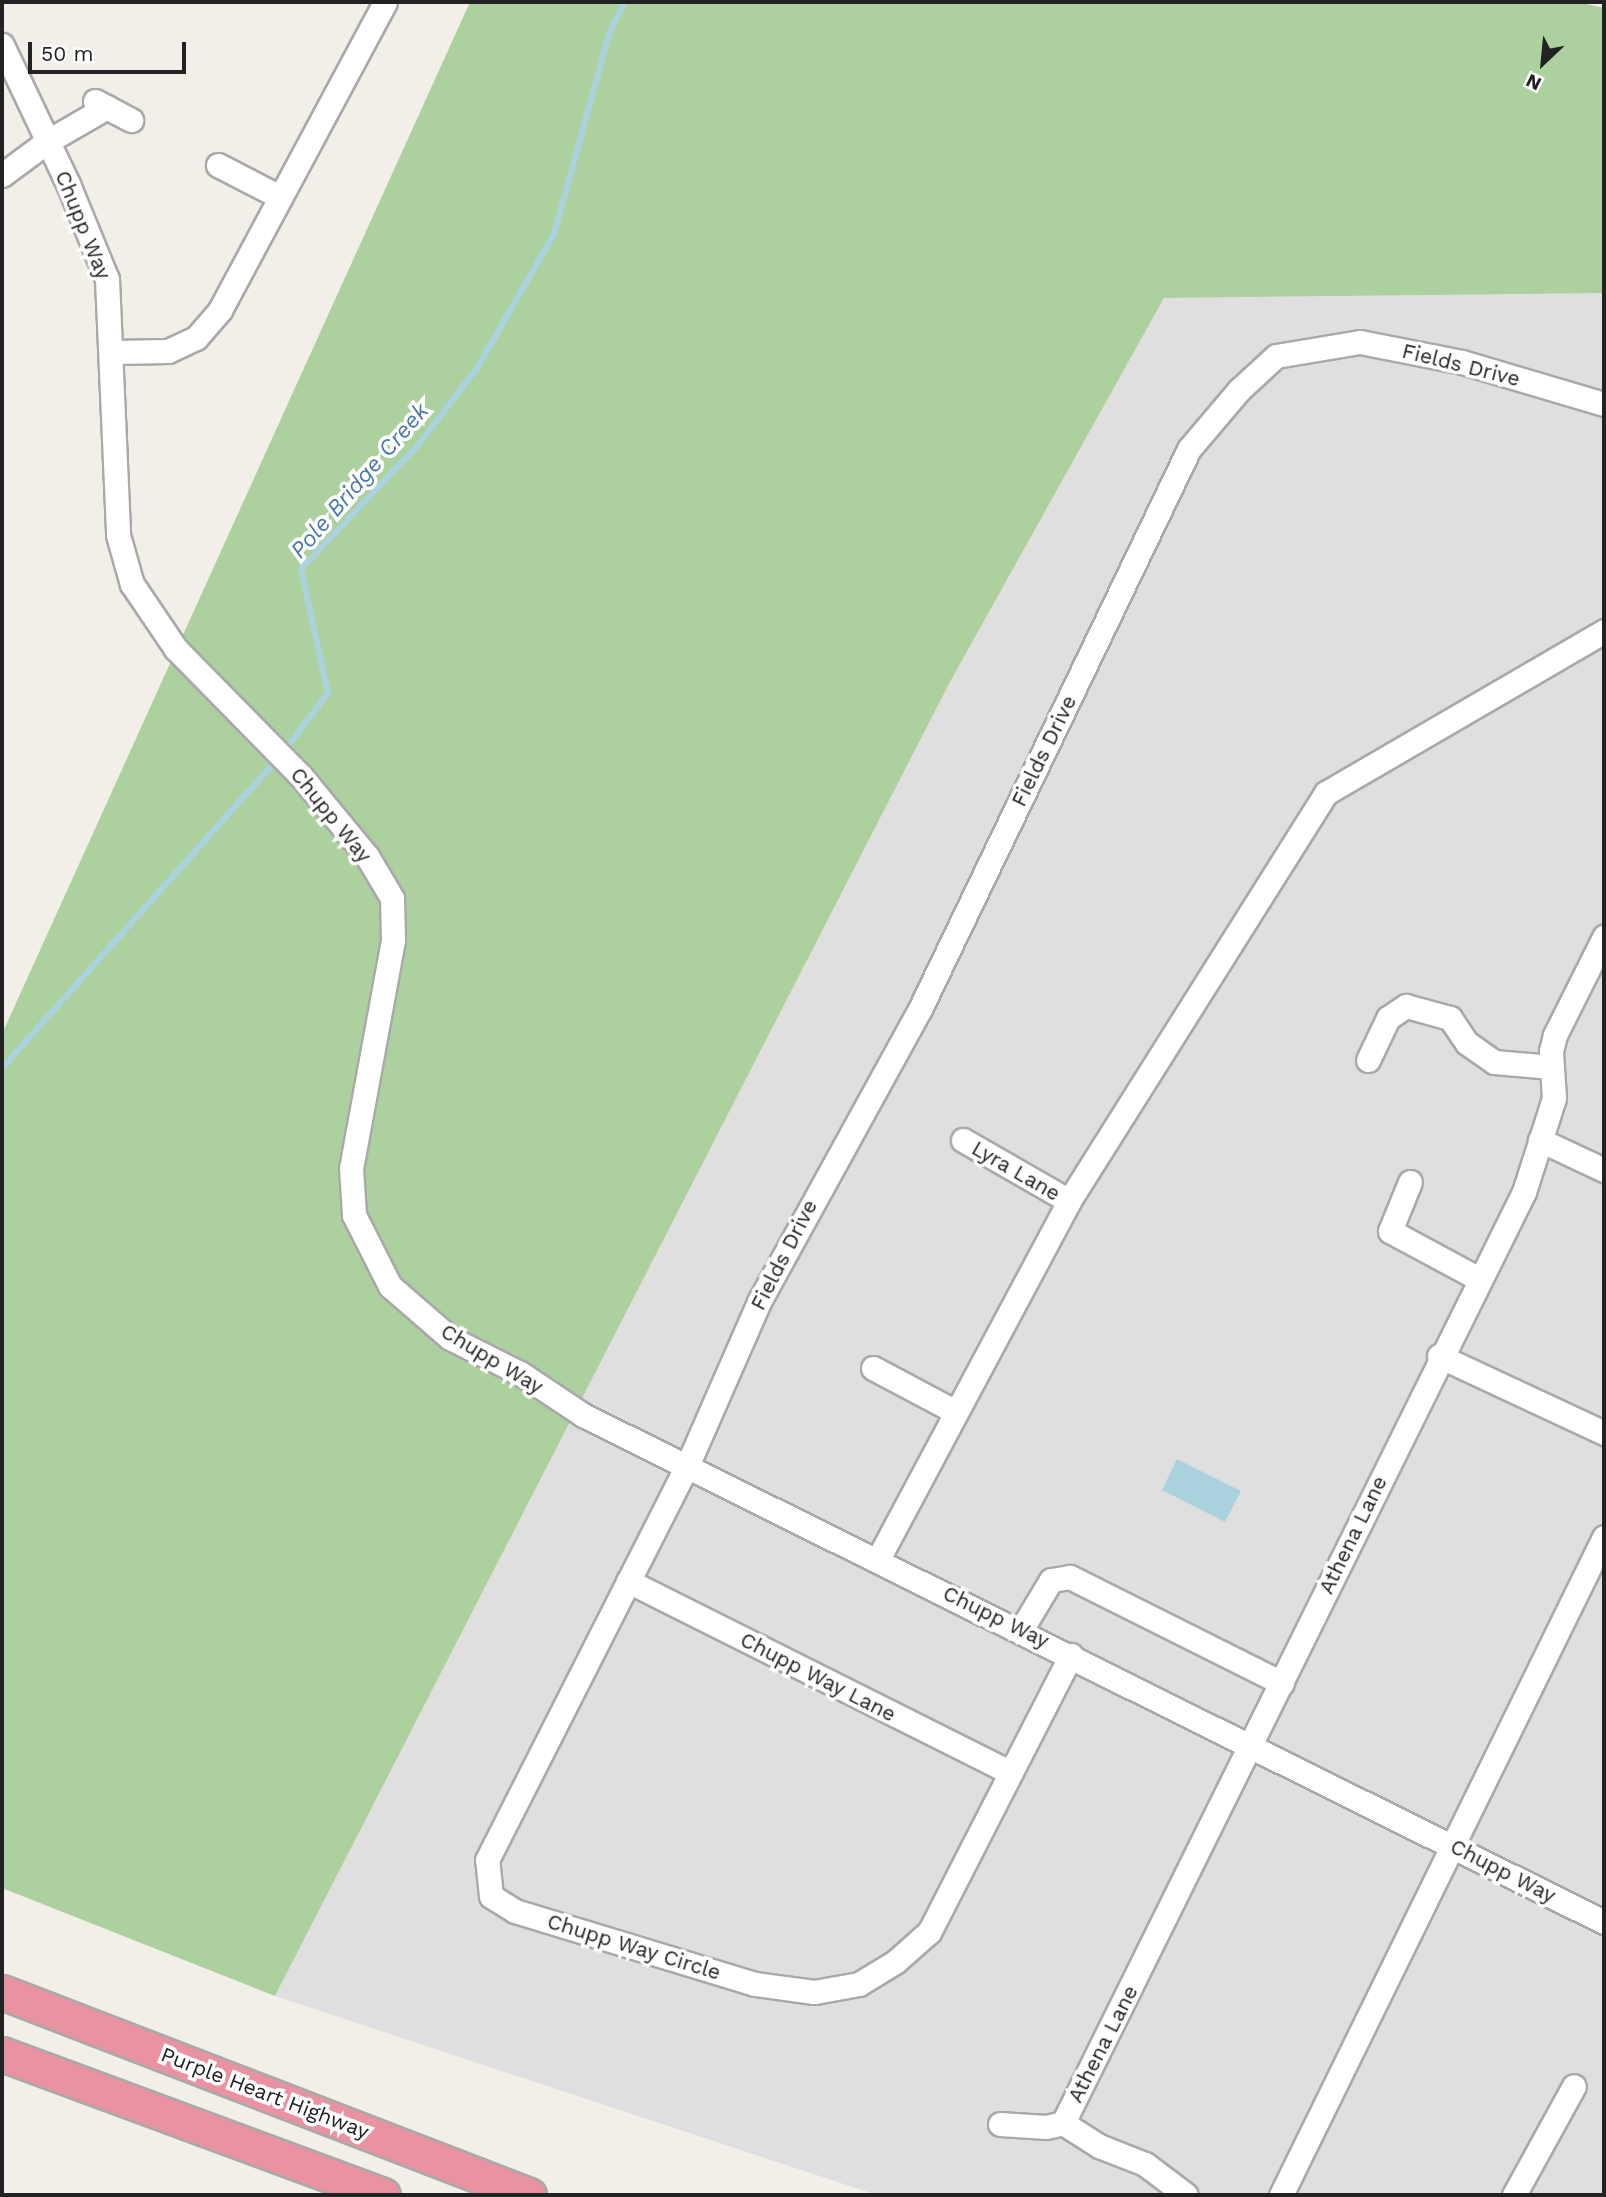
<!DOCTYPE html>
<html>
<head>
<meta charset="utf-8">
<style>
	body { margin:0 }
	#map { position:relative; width:1606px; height:2197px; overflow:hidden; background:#f2efe9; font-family:"Work Sans",sans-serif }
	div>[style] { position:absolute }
	.residential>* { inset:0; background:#e0dfdf }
	.forest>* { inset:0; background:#add19e }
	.water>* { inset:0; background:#aad3df }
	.stream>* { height:6px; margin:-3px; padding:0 3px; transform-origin:3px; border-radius:3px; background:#aad3df }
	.roads { filter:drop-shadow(2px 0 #a9a9a9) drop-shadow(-2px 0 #a9a9a9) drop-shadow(0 2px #a9a9a9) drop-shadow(0 -2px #a9a9a9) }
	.minor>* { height:23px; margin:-11.5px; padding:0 11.5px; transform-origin:11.5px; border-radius:11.5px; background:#fff }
	.highway>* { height:33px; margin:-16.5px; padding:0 16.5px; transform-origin:16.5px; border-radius:16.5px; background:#e892a2 }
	span { translate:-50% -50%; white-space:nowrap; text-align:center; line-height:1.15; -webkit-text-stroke:7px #fff; paint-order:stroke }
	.street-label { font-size:21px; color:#222 }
	.water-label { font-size:23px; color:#4a7aab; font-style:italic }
	.frame { position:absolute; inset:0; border:4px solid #222; pointer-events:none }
	.north { position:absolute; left:1508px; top:28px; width:70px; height:70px; -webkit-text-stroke:5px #fff; paint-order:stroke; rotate:206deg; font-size:19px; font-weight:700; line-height:28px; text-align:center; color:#222 }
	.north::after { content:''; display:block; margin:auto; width:24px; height:32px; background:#222; clip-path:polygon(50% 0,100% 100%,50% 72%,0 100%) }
	.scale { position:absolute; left:28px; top:42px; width:158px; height:32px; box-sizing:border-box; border:4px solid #222; border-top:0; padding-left:9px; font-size:21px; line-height:24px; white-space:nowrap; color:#222; -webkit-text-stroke:5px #fff; paint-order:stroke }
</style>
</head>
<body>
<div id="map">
	<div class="residential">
		<i style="clip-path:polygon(1604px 293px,1604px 2195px,877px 2195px,275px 1996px,950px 682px,1164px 298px)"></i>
	</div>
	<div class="forest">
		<i style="clip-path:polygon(470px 2px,1578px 2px,1604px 8px,1604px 293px,1164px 298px,950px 682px,275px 1996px,2px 1888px,2px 1034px)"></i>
	</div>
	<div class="water">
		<i style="clip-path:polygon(1177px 1459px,1241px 1491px,1225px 1522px,1162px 1490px)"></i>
	</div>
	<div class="stream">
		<i style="left:284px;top:751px;width:73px;rotate:-52.8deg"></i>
		<i style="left:328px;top:693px;width:127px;rotate:-102.3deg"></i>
		<i style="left:301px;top:569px;width:172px;rotate:-46.7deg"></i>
		<i style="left:419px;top:444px;width:96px;rotate:-52.7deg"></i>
		<i style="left:477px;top:368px;width:155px;rotate:-60.1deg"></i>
		<i style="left:554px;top:234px;width:211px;rotate:-74.6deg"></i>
		<i style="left:610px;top:31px;width:33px;rotate:-63deg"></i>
		<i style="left:2px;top:1068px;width:414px;rotate:-48.3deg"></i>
	</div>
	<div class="roads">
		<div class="minor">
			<i style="left:2px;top:45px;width:154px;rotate:64.6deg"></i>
			<i style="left:68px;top:184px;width:103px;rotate:67.7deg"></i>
			<i style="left:107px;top:279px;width:256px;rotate:87.5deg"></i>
			<i style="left:118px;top:535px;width:51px;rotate:74.1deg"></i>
			<i style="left:132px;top:584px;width:78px;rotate:55.9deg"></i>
			<i style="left:176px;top:649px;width:178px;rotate:45.5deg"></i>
			<i style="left:301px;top:776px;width:104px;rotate:50.5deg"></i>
			<i style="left:367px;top:856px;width:49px;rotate:59.2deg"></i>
			<i style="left:392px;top:898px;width:42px;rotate:88.6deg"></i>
			<i style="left:393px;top:940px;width:232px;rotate:100.4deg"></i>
			<i style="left:351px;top:1168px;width:47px;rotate:86.3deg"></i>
			<i style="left:354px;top:1215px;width:80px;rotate:63.1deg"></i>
			<i style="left:390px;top:1286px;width:79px;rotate:40.9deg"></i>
			<i style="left:450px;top:1338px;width:78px;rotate:26.6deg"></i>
			<i style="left:520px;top:1373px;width:76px;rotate:33.7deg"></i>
			<i style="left:583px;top:1415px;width:1140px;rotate:26.41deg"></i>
			<i style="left:95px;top:101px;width:41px;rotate:27.8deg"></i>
			<i style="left:218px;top:165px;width:70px;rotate:27.3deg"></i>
			<i style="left:2px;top:175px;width:57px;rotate:-36.5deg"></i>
			<i style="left:48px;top:141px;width:68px;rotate:-30deg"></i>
			<i style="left:113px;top:352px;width:55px;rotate:-1deg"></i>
			<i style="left:168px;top:351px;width:31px;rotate:-25deg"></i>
			<i style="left:196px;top:338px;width:37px;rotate:-49deg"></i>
			<i style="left:220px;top:310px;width:349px;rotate:-61.8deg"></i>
			<i style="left:1368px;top:1060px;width:47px;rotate:-64.5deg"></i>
			<i style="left:1388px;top:1018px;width:22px;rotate:-34deg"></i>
			<i style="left:1406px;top:1006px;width:46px;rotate:15.3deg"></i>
			<i style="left:1450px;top:1018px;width:30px;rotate:56deg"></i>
			<i style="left:1467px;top:1043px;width:33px;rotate:35deg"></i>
			<i style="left:1494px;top:1062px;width:58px;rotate:4.9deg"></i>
			<i style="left:963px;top:1140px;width:122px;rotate:29.9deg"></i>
			<i style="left:1540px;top:1140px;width:71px;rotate:25.1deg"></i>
			<i style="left:1410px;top:1182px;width:53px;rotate:112.2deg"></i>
			<i style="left:1390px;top:1231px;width:101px;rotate:28.3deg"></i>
			<i style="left:1439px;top:1356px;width:182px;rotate:25deg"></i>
			<i style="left:873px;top:1368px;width:92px;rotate:28deg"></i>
			<i style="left:878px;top:1559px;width:406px;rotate:-61.9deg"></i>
			<i style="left:1069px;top:1201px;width:482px;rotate:-57.8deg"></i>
			<i style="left:1326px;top:793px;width:322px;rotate:-30.2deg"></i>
			<i style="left:628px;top:1581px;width:426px;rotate:26.6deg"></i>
			<i style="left:1021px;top:1630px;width:58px;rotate:-59deg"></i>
			<i style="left:1051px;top:1580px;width:19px;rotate:-9deg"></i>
			<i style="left:1070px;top:1577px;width:237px;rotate:26.6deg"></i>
			<i style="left:1071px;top:1655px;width:311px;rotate:117.1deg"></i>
			<i style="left:929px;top:1932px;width:45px;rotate:138.6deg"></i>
			<i style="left:895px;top:1962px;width:42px;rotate:148.6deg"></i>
			<i style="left:859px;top:1984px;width:46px;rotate:169.9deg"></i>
			<i style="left:814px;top:1992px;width:60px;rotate:-172.3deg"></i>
			<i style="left:755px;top:1984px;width:251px;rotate:-163.1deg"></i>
			<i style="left:515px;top:1911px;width:28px;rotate:-148deg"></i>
			<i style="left:491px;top:1896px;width:36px;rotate:-96deg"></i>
			<i style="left:487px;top:1860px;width:442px;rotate:-63.1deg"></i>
			<i style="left:687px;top:1466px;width:181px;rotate:-66.3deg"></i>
			<i style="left:760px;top:1300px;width:332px;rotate:-61.2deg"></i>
			<i style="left:920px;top:1009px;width:621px;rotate:-64.34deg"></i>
			<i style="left:1189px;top:449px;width:77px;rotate:-49.7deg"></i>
			<i style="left:1239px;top:390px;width:50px;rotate:-42.6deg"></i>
			<i style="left:1276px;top:356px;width:85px;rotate:-9.5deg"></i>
			<i style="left:1360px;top:342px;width:104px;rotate:11.1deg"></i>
			<i style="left:1462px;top:362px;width:148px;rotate:16.5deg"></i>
			<i style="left:1063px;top:2123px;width:1039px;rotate:-63.66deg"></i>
			<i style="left:1524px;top:1192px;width:99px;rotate:-72.3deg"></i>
			<i style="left:1554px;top:1098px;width:47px;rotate:-93.7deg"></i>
			<i style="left:1551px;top:1051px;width:16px;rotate:-76deg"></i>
			<i style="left:1555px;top:1035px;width:110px;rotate:-63.4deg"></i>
			<i style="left:1000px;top:2124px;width:46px;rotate:3.7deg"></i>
			<i style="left:1046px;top:2127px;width:17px;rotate:-13deg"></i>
			<i style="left:1063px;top:2123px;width:43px;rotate:32.6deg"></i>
			<i style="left:1099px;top:2146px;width:49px;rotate:21.4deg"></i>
			<i style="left:1145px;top:2164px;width:51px;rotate:37.1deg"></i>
			<i style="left:1281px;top:2195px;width:733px;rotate:-63.85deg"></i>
			<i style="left:1514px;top:2195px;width:124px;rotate:-61.2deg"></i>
		</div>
		<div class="highway">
			<i style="left:2px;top:1992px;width:565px;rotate:21.07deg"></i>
			<i style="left:2px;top:2054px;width:406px;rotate:20.3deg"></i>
		</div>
	</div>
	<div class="street-label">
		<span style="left:83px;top:225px;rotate:68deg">Chupp Way</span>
		<span style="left:1461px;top:365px;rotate:14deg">Fields Drive</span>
		<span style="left:1044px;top:751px;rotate:-64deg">Fields Drive</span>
		<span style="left:331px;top:815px;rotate:51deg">Chupp Way</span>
		<span style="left:1016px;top:1171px;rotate:30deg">Lyra Lane</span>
		<span style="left:784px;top:1255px;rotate:-63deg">Fields Drive</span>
		<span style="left:492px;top:1359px;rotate:31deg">Chupp Way</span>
		<span style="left:1353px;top:1535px;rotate:-64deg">Athena Lane</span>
		<span style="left:996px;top:1617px;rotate:26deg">Chupp Way</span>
		<span style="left:818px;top:1677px;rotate:27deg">Chupp Way Lane</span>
		<span style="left:1503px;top:1871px;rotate:27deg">Chupp Way</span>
		<span style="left:634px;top:1947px;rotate:17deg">Chupp Way Circle</span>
		<span style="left:1103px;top:2044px;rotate:-63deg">Athena Lane</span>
		<span style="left:265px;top:2093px;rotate:21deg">Purple Heart Highway</span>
	</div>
	<div class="water-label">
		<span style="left:360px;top:481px;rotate:-49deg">Pole Bridge Creek</span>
	</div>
	<div class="frame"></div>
	<div class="north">N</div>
	<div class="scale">50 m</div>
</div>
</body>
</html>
